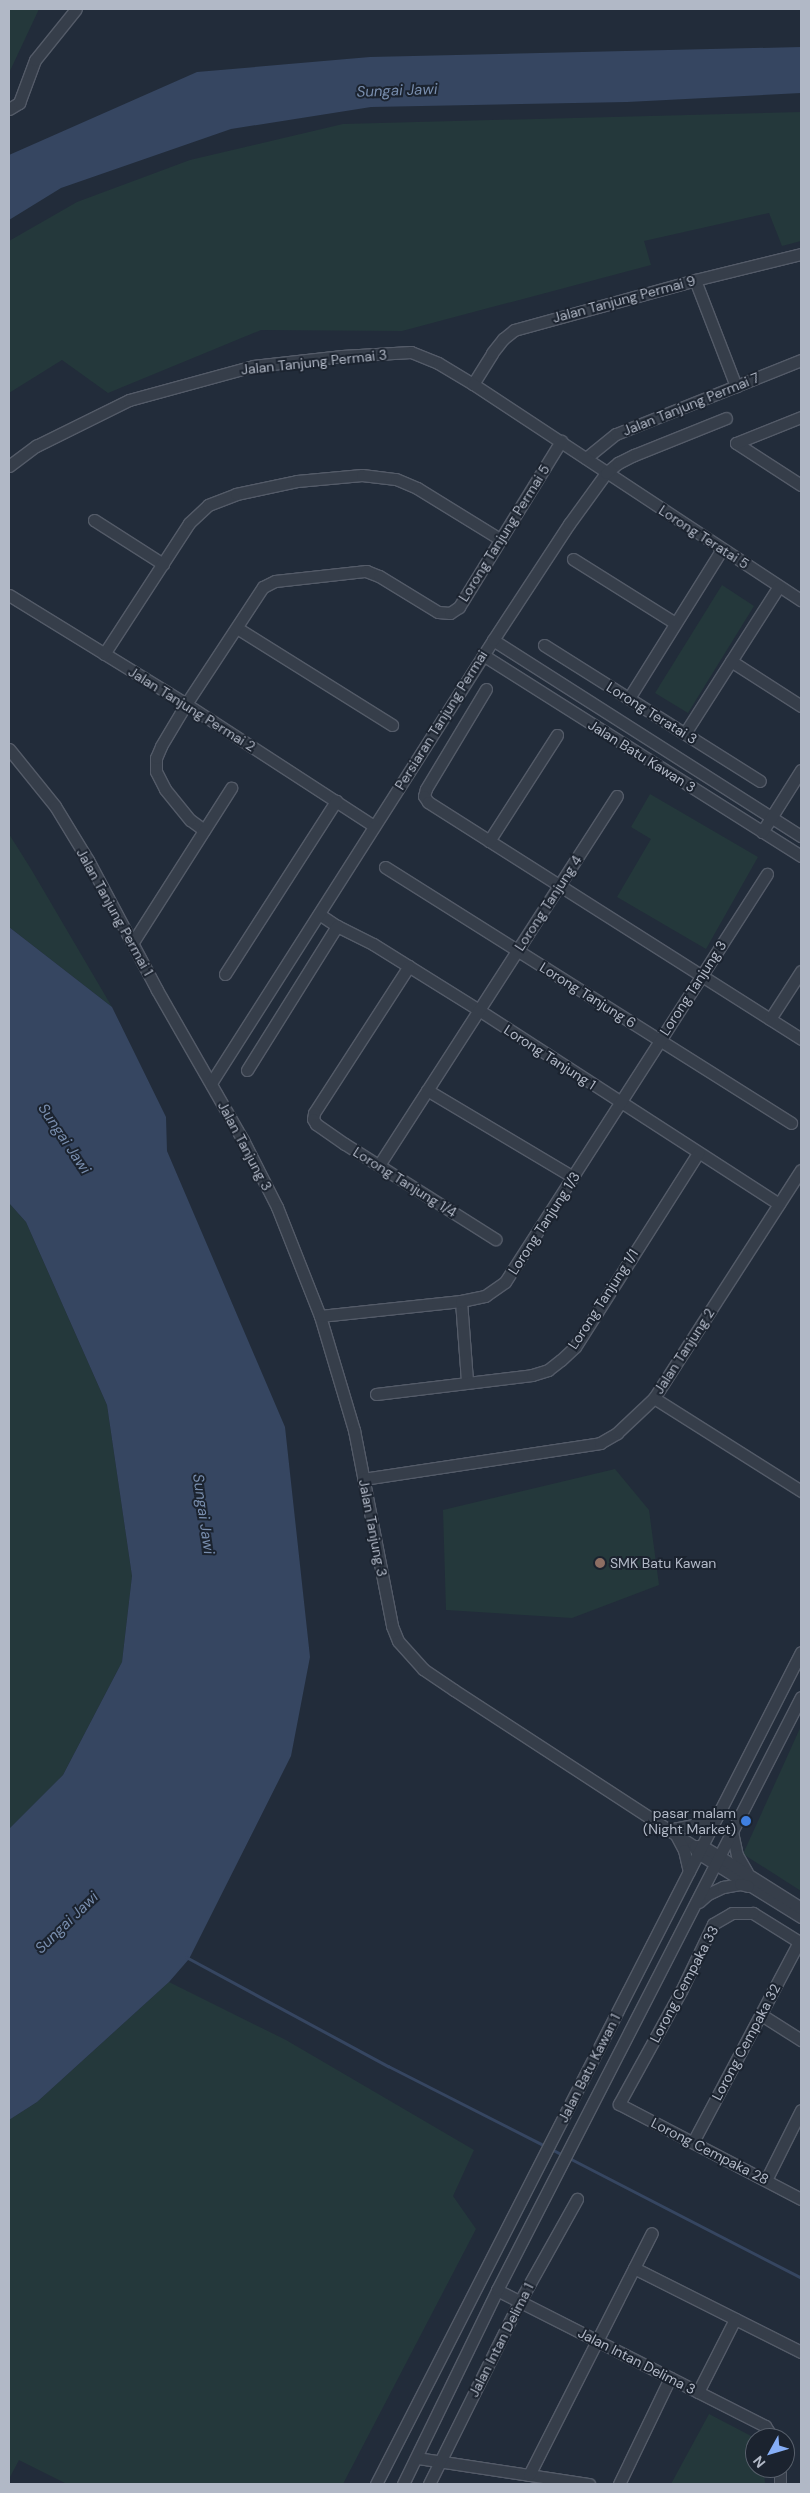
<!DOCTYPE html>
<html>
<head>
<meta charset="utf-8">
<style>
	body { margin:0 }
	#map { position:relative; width:810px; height:2493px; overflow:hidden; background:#222c3a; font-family:"DM Sans",sans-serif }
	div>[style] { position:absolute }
	.green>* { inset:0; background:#24383b }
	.water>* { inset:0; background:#364661 }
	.stream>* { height:3px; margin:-1.5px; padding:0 1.5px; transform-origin:1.5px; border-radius:1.5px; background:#364661 }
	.roads { filter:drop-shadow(1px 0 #545b68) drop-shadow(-1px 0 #545b68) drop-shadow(0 1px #545b68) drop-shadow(0 -1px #545b68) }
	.minor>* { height:11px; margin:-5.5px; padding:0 5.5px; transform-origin:5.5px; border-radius:5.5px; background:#363e4a }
	.dots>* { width:14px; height:14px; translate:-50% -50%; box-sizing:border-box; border:2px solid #1b232f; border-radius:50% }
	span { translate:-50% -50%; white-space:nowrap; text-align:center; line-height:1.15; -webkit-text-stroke:4px #1b232f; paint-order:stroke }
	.street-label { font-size:14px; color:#b1b8c6 }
	.poi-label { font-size:14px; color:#b1b8c6 }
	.left { translate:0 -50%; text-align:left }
	.right { translate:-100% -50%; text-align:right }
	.water-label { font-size:15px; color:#798eae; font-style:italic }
	.frame { position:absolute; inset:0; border:10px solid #b1b8c6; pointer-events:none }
	.north { position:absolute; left:745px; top:2428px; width:50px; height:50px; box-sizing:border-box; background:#1b232f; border:1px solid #575f6b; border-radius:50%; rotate:231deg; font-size:14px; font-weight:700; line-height:20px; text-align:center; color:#b1b8c6 }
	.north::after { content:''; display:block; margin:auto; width:18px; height:22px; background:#86aef6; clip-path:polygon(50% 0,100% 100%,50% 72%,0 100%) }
</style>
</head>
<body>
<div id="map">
	<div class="green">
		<i style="clip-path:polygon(9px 9px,39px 9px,9px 73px)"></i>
		<i style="clip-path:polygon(801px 112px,801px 241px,782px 246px,769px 213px,644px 241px,651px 265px,402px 331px,261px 330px,108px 393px,62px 360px,9px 393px,9px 241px,77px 202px,190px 160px,343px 124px)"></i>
		<i style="clip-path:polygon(722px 585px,754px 606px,688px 713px,655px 693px)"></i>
		<i style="clip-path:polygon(650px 794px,758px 857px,706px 949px,617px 897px,651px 839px,631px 827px)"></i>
		<i style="clip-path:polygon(9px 834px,31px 869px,112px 1007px,9px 927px)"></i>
		<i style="clip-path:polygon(9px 1203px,26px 1222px,107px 1405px,132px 1576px,122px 1662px,63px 1775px,9px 1829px)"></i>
		<i style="clip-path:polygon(615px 1469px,649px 1510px,659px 1585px,572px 1618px,446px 1610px,443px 1510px)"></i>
		<i style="clip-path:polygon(801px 1726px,801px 1891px,743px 1854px)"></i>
		<i style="clip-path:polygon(169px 1982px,286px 2040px,474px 2150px,453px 2196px,476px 2229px,343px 2484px,67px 2484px,19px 2460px,9px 2479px,9px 2120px,37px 2102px)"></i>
		<i style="clip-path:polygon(709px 2414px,755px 2438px,755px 2468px,764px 2468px,765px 2484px,671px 2484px)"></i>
	</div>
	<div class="water">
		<i style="clip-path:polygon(801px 47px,801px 93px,627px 102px,371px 107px,231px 129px,61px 188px,9px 220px,9px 155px,197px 72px,370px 57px)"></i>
		<i style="clip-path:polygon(9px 927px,112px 1007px,166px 1117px,167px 1151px,285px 1427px,310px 1657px,291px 1756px,189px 1959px,169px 1982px,37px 2102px,9px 2120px,9px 1829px,63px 1775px,122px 1662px,132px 1576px,107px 1405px,26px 1222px,9px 1203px)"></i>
	</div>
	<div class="stream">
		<i style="left:186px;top:1957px;width:230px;rotate:28.4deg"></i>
		<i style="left:388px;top:2066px;width:176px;rotate:27deg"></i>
		<i style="left:551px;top:2149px;width:13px;rotate:27deg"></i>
		<i style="left:569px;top:2158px;width:261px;rotate:27.3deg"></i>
	</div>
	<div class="roads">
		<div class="minor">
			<i style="left:9px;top:109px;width:12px;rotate:-31deg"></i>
			<i style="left:19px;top:103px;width:46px;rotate:-69.6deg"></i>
			<i style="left:35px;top:60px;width:65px;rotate:-51.2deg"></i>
			<i style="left:695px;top:280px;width:114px;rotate:68.9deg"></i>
			<i style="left:473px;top:384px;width:36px;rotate:-58deg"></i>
			<i style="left:492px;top:353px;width:18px;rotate:-52deg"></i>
			<i style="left:503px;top:339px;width:14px;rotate:-39deg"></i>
			<i style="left:514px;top:330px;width:188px;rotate:-15.4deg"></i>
			<i style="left:695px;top:280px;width:109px;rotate:-13.8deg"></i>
			<i style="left:736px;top:443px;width:77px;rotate:32.9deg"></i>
			<i style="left:736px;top:443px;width:70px;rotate:-21.8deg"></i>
			<i style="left:586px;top:458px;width:38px;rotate:-39deg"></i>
			<i style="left:616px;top:434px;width:199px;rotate:-21.8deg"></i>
			<i style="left:9px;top:466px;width:34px;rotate:-37deg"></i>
			<i style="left:36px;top:446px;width:104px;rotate:-26.3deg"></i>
			<i style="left:129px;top:400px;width:129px;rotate:-15.3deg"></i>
			<i style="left:253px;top:366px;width:90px;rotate:-6.4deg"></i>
			<i style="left:342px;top:356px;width:69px;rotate:-3.3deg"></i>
			<i style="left:411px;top:352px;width:29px;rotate:22deg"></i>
			<i style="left:438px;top:363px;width:41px;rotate:31deg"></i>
			<i style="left:473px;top:384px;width:393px;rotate:33.4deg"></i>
			<i style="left:94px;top:520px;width:82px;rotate:32.5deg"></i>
			<i style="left:573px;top:559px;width:120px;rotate:32.1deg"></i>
			<i style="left:9px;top:595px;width:208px;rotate:31.6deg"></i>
			<i style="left:186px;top:704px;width:224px;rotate:33deg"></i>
			<i style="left:237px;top:628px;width:183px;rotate:32deg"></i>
			<i style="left:493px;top:640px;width:365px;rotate:32.5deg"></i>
			<i style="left:544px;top:645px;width:255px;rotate:32.2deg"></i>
			<i style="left:104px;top:654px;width:156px;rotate:-57deg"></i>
			<i style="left:189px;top:523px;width:26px;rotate:-43deg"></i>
			<i style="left:208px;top:505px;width:30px;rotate:-21deg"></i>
			<i style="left:236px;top:494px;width:62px;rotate:-12deg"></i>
			<i style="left:297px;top:481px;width:65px;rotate:-5.3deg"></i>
			<i style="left:362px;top:475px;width:34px;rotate:7deg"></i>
			<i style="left:396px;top:479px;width:23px;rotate:23deg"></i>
			<i style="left:417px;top:488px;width:97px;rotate:31.6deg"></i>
			<i style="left:483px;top:655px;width:376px;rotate:32.3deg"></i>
			<i style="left:731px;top:661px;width:83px;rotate:32.7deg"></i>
			<i style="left:486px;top:689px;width:117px;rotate:121deg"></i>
			<i style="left:426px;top:789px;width:7px;rotate:106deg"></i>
			<i style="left:424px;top:796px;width:7px;rotate:56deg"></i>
			<i style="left:428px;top:802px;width:442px;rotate:32.4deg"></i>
			<i style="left:629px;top:698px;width:176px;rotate:-58deg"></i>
			<i style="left:685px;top:733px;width:174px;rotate:-57.4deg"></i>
			<i style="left:9px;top:749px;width:73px;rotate:51.1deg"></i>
			<i style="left:55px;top:806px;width:63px;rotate:58.6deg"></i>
			<i style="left:88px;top:860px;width:147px;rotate:62deg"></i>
			<i style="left:157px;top:990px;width:173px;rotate:60.2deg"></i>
			<i style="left:243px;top:1140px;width:75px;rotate:63.1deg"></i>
			<i style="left:277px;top:1207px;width:117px;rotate:68.5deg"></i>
			<i style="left:320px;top:1316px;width:119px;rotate:73.4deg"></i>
			<i style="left:354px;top:1430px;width:200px;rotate:79deg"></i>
			<i style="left:392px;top:1626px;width:16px;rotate:68deg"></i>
			<i style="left:398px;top:1641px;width:38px;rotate:48deg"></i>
			<i style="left:423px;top:1669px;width:37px;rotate:34deg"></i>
			<i style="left:454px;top:1690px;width:285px;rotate:33.1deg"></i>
			<i style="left:693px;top:1846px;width:9px;rotate:54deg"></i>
			<i style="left:698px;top:1853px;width:121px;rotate:31.9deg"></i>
			<i style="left:204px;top:830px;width:17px;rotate:-144deg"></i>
			<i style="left:190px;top:820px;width:40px;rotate:-129deg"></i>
			<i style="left:165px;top:789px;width:20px;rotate:-117deg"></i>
			<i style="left:156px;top:771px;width:13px;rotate:-90deg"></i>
			<i style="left:156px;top:758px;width:13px;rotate:-67deg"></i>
			<i style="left:161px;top:746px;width:49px;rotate:-59.2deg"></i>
			<i style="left:186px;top:704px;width:140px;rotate:-56.7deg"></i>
			<i style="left:263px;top:587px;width:13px;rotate:-27deg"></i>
			<i style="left:275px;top:581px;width:92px;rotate:-6.3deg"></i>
			<i style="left:366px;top:571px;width:14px;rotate:21deg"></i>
			<i style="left:379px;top:576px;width:69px;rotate:31.4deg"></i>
			<i style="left:438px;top:612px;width:12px;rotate:5deg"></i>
			<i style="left:450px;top:613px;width:11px;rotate:-34deg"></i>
			<i style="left:459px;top:607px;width:195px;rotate:-58.4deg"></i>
			<i style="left:762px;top:832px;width:73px;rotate:-57.8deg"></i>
			<i style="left:489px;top:841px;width:126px;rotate:-57.3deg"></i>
			<i style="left:385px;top:867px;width:480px;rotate:32.2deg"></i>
			<i style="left:319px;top:914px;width:22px;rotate:34deg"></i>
			<i style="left:337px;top:926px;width:40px;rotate:26.6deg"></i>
			<i style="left:373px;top:944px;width:125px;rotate:31.9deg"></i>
			<i style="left:479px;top:1010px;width:357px;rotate:32.9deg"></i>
			<i style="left:133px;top:942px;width:183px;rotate:-57.5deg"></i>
			<i style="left:409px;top:966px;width:175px;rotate:122.9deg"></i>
			<i style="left:314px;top:1113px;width:6px;rotate:99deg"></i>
			<i style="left:313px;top:1119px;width:6px;rotate:59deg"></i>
			<i style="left:316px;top:1124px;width:35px;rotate:35deg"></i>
			<i style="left:345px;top:1144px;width:178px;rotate:32.3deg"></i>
			<i style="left:225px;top:974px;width:206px;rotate:-57.3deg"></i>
			<i style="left:770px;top:1019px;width:57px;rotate:-57.1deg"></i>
			<i style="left:247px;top:1070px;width:170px;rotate:-58deg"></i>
			<i style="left:211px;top:1083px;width:525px;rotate:-57.52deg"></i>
			<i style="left:493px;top:640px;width:139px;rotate:-56.8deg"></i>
			<i style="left:569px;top:524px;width:63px;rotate:-54deg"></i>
			<i style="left:606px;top:473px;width:16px;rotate:-40deg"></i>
			<i style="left:618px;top:463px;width:18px;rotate:-27deg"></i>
			<i style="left:634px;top:455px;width:99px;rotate:-21.9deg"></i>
			<i style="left:427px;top:1090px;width:170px;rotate:30.8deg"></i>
			<i style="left:379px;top:1165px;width:439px;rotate:-57.2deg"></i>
			<i style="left:461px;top:1301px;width:80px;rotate:85.7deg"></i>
			<i style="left:320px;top:1316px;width:142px;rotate:-6.1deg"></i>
			<i style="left:461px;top:1301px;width:25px;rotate:-12deg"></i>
			<i style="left:485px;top:1296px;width:24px;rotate:-35deg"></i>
			<i style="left:505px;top:1282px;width:485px;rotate:-57.3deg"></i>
			<i style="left:376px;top:1394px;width:157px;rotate:-6.9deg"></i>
			<i style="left:532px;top:1375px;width:17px;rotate:-17deg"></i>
			<i style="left:548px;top:1370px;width:16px;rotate:-38deg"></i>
			<i style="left:561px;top:1360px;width:19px;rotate:-43deg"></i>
			<i style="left:575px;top:1347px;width:230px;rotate:-57.6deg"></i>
			<i style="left:654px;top:1398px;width:174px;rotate:32.3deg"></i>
			<i style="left:363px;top:1479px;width:240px;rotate:-8.6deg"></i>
			<i style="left:600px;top:1443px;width:20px;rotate:-30deg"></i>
			<i style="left:617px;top:1433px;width:51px;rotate:-43.4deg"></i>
			<i style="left:654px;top:1398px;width:271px;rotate:-57.2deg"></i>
			<i style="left:668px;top:1830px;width:25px;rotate:-11deg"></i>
			<i style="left:693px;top:1825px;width:26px;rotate:-21deg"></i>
			<i style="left:732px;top:1832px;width:24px;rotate:78deg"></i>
			<i style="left:737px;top:1855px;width:20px;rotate:60deg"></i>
			<i style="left:677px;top:1837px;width:15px;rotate:62deg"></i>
			<i style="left:684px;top:1850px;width:22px;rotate:77deg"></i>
			<i style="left:695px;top:1846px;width:7px"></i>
			<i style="left:702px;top:1846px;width:21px;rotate:31deg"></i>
			<i style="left:720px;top:1857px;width:96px;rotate:32.2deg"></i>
			<i style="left:699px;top:1902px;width:12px;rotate:-42deg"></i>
			<i style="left:708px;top:1894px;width:17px;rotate:-25deg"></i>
			<i style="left:723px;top:1887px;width:17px;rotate:-10deg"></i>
			<i style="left:740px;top:1884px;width:8px;rotate:14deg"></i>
			<i style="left:801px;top:1943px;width:57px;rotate:-148deg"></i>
			<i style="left:753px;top:1913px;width:21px;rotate:180deg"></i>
			<i style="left:732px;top:1913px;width:22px;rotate:150deg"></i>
			<i style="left:713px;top:1924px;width:74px;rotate:115.5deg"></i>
			<i style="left:681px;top:1991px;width:129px;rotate:118.8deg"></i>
			<i style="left:619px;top:2104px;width:205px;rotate:27.6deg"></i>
			<i style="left:760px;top:2014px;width:49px;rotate:32.4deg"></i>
			<i style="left:693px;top:2142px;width:226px;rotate:-62.1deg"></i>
			<i style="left:766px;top:2180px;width:78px;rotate:-63.4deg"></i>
			<i style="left:634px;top:2268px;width:187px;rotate:26.7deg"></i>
			<i style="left:497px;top:2290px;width:301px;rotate:26.9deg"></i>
			<i style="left:765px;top:2426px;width:14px;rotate:56deg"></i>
			<i style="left:698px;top:2392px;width:82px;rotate:-63.1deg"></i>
			<i style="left:417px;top:2458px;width:174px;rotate:8.6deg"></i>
			<i style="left:529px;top:2475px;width:271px;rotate:-63.1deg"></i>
			<i style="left:376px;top:2484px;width:934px;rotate:-62.94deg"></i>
			<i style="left:403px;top:2484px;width:216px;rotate:-64.1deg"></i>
			<i style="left:497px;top:2290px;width:666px;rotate:-62.86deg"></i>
			<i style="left:429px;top:2484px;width:204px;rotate:-63.6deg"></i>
			<i style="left:520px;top:2301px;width:117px;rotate:-60.8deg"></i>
			<i style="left:619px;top:2484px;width:118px;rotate:-64.3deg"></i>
			<i style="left:780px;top:2484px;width:16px;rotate:-90deg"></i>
		</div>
	</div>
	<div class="dots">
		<i style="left:600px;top:1563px;background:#8d6e63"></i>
		<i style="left:746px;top:1821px;background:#3f7fe0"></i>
	</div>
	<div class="street-label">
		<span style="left:624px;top:299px;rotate:-15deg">Jalan Tanjung Permai 9</span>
		<span style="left:314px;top:362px;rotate:-6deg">Jalan Tanjung Permai 3</span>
		<span style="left:691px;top:404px;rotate:-22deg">Jalan Tanjung Permai 7</span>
		<span style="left:504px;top:533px;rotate:-58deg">Lorong Tanjung Permai 5</span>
		<span style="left:704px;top:537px;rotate:33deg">Lorong Teratai 5</span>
		<span style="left:192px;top:709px;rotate:32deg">Jalan Tanjung Permai 2</span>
		<span style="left:652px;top:713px;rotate:32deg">Lorong Teratai 3</span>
		<span style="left:441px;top:720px;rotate:-58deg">Persiaran Tanjung Permai</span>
		<span style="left:642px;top:756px;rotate:32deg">Jalan Batu Kawan 3</span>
		<span style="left:548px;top:903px;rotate:-57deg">Lorong Tanjung 4</span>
		<span style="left:115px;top:912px;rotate:61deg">Jalan Tanjung Permai 1</span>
		<span style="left:693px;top:988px;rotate:-57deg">Lorong Tanjung 3</span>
		<span style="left:588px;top:995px;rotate:32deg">Lorong Tanjung 6</span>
		<span style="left:550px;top:1057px;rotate:33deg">Lorong Tanjung 1</span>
		<span style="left:245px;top:1146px;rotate:62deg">Jalan Tanjung 3</span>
		<span style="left:405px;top:1182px;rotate:32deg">Lorong Tanjung 1/4</span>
		<span style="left:544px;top:1223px;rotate:-57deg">Lorong Tanjung 1/3</span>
		<span style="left:603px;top:1299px;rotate:-57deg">Lorong Tanjung 1/1</span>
		<span style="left:684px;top:1351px;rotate:-57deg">Jalan Tanjung 2</span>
		<span style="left:373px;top:1528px;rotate:79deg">Jalan Tanjung 3</span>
		<span style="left:684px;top:1984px;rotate:-62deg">Lorong Cempaka 33</span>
		<span style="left:746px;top:2042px;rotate:-62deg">Lorong Cempaka 32</span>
		<span style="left:589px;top:2068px;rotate:-63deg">Jalan Batu Kawan 1</span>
		<span style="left:710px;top:2151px;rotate:27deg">Lorong Cempaka 28</span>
		<span style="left:501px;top:2340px;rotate:-63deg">Jalan Intan Delima 1</span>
		<span style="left:637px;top:2361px;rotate:27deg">Jalan Intan Delima 3</span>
	</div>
	<div class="poi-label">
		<span class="left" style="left:610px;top:1563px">SMK Batu Kawan</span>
		<span class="right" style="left:736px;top:1821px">pasar malam<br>(Night Market)</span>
	</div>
	<div class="water-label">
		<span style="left:397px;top:91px;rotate:-2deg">Sungai Jawi</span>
		<span style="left:64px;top:1139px;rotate:56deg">Sungai Jawi</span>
		<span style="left:203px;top:1514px;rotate:82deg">Sungai Jawi</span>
		<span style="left:67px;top:1923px;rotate:-44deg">Sungai Jawi</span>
	</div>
	<div class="frame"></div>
	<div class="north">N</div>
</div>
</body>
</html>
